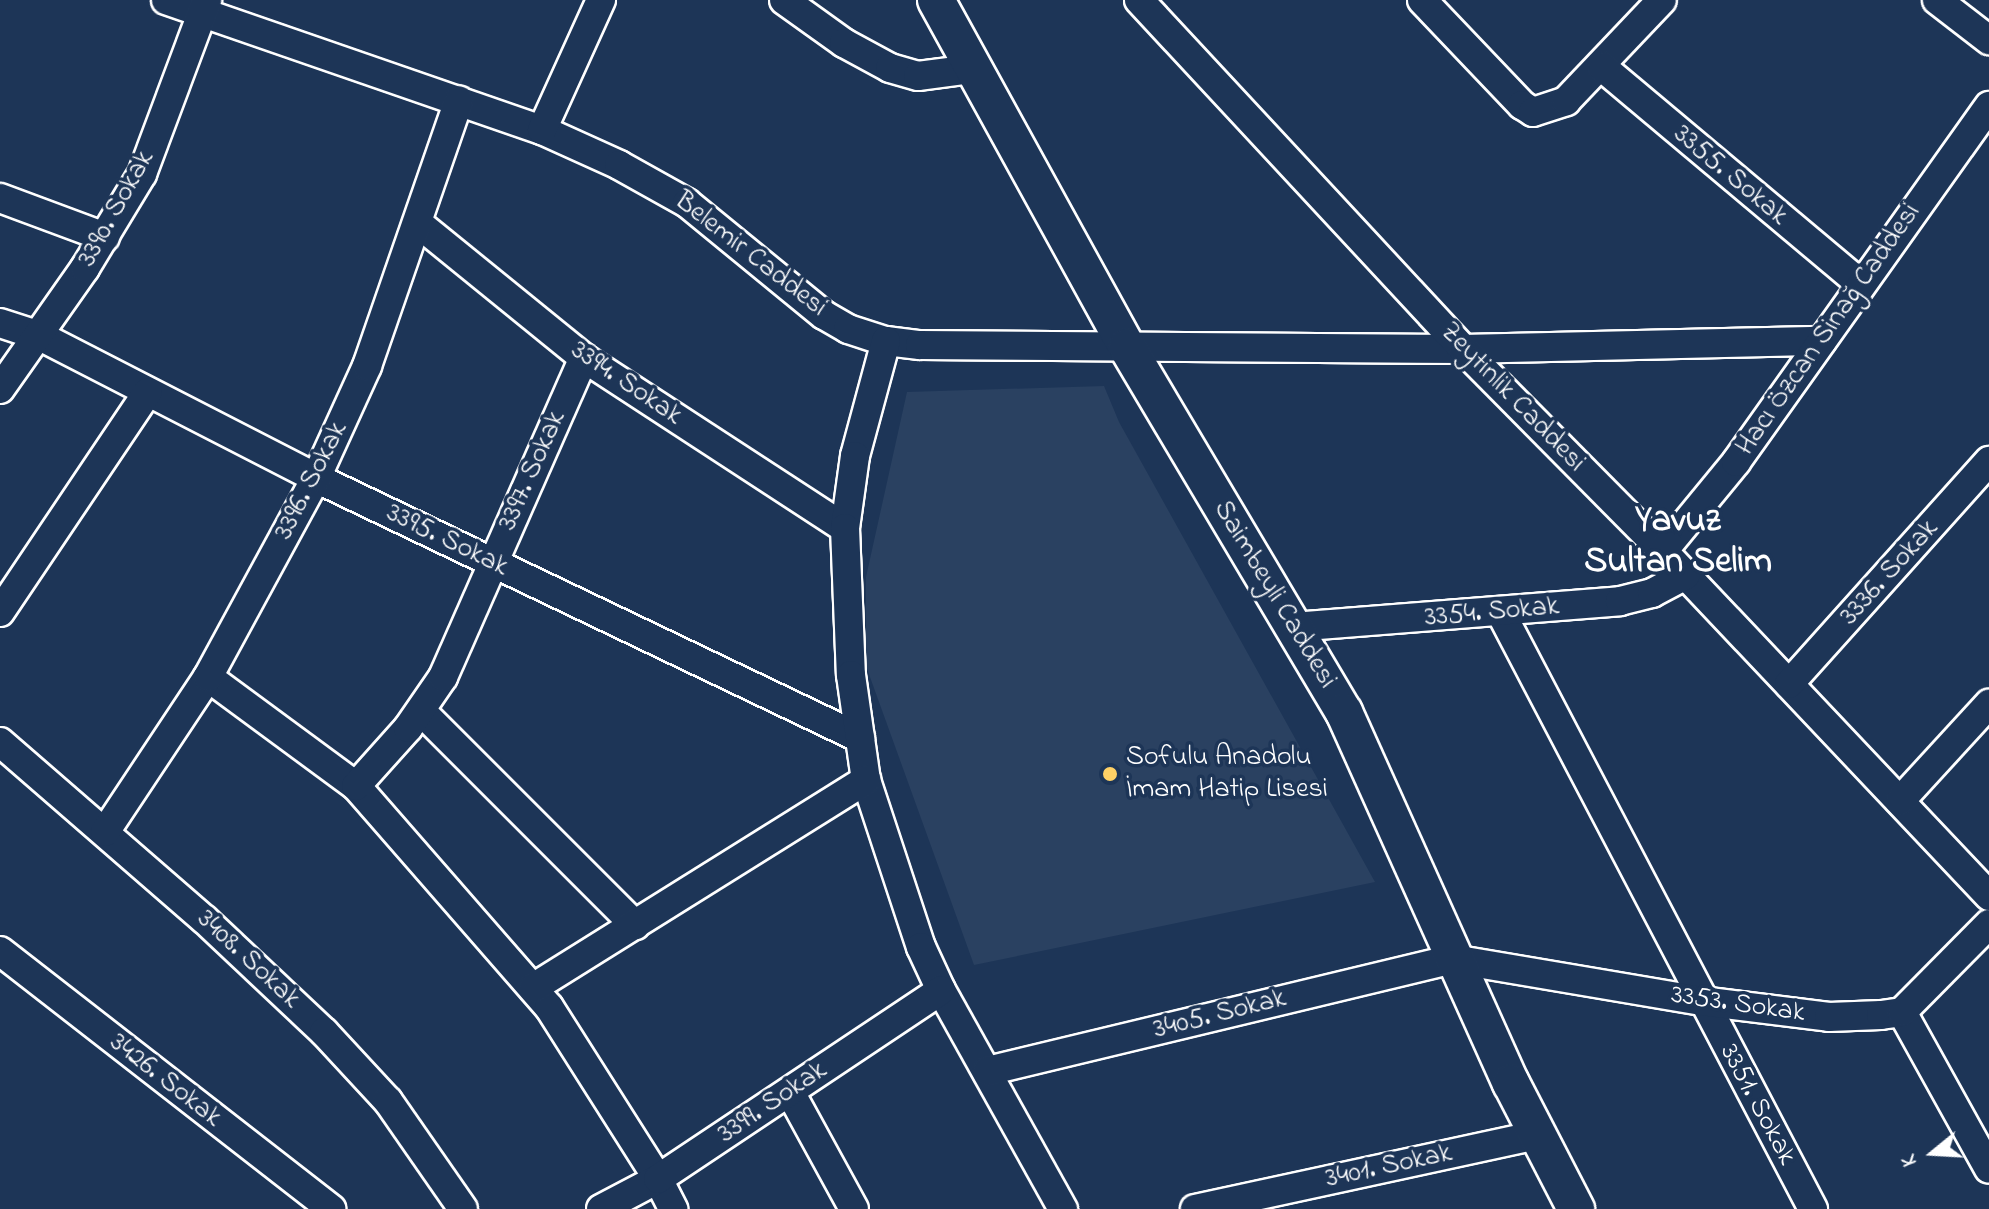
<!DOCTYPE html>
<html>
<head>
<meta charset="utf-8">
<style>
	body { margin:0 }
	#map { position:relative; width:1989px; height:1209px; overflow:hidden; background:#1d3557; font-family:"Indie Flower",sans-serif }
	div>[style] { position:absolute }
	.built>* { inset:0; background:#2a4161 }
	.roads { filter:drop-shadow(2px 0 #fff) drop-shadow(-2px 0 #fff) drop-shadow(0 2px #fff) drop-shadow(0 -2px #fff) }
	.minor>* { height:28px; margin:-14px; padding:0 14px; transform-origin:14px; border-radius:14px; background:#1d3557 }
	.major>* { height:36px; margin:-18px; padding:0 18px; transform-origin:18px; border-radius:18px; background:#1d3557 }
	.dots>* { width:22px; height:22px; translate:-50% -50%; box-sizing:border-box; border:4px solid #1d3557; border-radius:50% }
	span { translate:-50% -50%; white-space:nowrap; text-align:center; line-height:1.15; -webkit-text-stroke:7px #1d3557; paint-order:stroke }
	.street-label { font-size:28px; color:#fff }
	.poi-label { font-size:28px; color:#fff }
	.left { translate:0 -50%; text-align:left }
	.district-label { font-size:36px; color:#fff; font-weight:700 }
	.north { position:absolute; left:1893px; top:1113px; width:80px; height:80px; -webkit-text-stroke:6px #1d3557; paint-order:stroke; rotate:252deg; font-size:22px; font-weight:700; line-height:32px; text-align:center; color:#fff }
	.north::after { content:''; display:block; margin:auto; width:28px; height:36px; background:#fff; clip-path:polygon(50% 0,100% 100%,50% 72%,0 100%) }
</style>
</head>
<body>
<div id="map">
	<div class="built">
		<i style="clip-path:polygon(1104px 386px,1119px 422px,1375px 882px,974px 965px,866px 666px,866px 577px,907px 392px)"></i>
	</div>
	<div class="roads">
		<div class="minor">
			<i style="left:166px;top:0;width:398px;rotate:19.1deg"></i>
			<i style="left:542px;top:130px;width:85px;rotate:24.4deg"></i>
			<i style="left:619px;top:165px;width:78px;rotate:29.2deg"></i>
			<i style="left:687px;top:203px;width:177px;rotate:39.3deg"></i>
			<i style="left:824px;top:315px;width:28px;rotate:30deg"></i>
			<i style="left:848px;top:329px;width:40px;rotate:18deg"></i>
			<i style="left:886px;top:341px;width:34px;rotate:7deg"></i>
			<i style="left:920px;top:345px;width:543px;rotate:0.42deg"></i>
			<i style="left:1463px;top:349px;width:359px;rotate:-1.3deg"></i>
			<i style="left:784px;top:0;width:74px;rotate:35.6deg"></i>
			<i style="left:844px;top:43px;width:52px;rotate:28.5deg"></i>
			<i style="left:890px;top:68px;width:29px;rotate:16deg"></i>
			<i style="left:918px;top:76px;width:53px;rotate:-7.5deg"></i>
			<i style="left:1139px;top:0;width:476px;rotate:47.1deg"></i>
			<i style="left:1463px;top:349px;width:284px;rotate:45.3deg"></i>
			<i style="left:1663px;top:551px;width:475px;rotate:46.6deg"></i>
			<i style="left:1422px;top:0;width:145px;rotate:46.4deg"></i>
			<i style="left:1522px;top:105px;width:13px;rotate:32deg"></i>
			<i style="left:1533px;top:112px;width:35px;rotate:-18deg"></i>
			<i style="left:1566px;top:101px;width:139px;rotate:-46.5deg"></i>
			<i style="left:1937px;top:0;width:66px;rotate:37.6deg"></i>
			<i style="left:1601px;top:66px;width:339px;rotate:40deg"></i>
			<i style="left:542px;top:130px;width:143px;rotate:-65.6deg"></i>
			<i style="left:0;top:198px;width:112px;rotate:20.4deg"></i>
			<i style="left:419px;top:224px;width:213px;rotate:39.1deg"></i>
			<i style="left:584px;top:358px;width:311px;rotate:33.1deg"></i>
			<i style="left:0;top:323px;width:40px;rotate:18deg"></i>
			<i style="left:38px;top:335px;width:313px;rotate:27.2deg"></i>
			<i style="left:316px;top:478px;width:603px;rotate:25.55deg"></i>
			<i style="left:886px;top:341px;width:119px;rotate:105.1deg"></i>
			<i style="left:855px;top:456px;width:73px;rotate:97.9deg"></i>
			<i style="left:845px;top:528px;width:147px;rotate:87.7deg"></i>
			<i style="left:851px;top:675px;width:106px;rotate:81.9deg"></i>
			<i style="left:866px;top:780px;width:176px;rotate:71.8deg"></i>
			<i style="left:921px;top:947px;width:47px;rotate:65.1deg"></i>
			<i style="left:941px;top:990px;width:251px;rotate:60.9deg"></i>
			<i style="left:0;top:389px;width:148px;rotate:-54.9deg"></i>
			<i style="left:85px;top:268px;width:110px;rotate:-58.8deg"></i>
			<i style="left:142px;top:174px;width:186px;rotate:-69.5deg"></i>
			<i style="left:1663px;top:551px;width:115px;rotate:-50.6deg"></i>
			<i style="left:1736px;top:462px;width:437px;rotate:-54.6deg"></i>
			<i style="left:0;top:612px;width:265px;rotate:-56.1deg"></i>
			<i style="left:1501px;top:613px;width:673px;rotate:62.37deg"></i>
			<i style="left:1293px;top:627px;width:328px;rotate:-4.5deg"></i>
			<i style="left:1620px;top:601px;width:33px;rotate:-14deg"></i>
			<i style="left:1652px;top:593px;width:38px;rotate:-28deg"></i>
			<i style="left:208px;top:677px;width:184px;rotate:36.4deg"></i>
			<i style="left:356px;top:786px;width:293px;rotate:48.9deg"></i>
			<i style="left:549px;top:1007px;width:204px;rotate:57.6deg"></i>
			<i style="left:658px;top:1179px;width:34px;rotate:63deg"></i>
			<i style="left:1789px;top:684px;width:300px;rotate:-48.1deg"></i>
			<i style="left:421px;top:711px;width:303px;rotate:45deg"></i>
			<i style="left:0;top:742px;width:271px;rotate:41deg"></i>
			<i style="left:205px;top:920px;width:163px;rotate:43.3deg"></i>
			<i style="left:324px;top:1032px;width:94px;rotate:47.2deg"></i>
			<i style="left:388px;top:1101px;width:131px;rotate:55.2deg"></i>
			<i style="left:356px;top:786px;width:78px;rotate:-48.1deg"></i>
			<i style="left:408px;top:728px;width:62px;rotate:-55.5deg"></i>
			<i style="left:443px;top:677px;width:349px;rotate:-66.2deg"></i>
			<i style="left:1900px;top:801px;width:132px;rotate:-47.5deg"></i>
			<i style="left:105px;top:832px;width:186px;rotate:-56.4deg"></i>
			<i style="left:208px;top:677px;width:226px;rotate:-61.5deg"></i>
			<i style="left:316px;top:478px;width:123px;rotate:-65.5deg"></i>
			<i style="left:367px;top:366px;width:281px;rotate:-70.9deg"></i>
			<i style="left:0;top:951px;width:420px;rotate:37.9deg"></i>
			<i style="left:533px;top:988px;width:393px;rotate:-32deg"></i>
			<i style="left:1902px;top:1012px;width:179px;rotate:61deg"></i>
			<i style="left:987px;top:1071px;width:479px;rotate:-13.5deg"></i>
			<i style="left:1453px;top:959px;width:252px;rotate:9.6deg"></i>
			<i style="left:1701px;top:1001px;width:129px;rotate:7.1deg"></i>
			<i style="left:1829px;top:1017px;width:52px;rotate:-2.2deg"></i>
			<i style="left:1881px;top:1015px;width:21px;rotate:-8deg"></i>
			<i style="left:1902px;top:1012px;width:124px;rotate:-45.3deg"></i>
			<i style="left:790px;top:1092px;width:133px;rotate:61.3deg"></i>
			<i style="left:601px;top:1209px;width:64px;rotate:-27.8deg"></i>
			<i style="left:658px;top:1179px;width:340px;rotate:-33.7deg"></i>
			<i style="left:1195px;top:1209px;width:350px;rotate:-12.2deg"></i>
		</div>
		<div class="major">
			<i style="left:936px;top:0;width:396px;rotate:61.2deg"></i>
			<i style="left:1127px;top:347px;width:425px;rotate:59.3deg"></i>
			<i style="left:1344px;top:712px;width:407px;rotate:65.8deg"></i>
			<i style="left:1511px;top:1083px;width:142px;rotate:62.7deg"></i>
		</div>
	</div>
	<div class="dots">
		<i style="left:1110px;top:774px;background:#ffd166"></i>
	</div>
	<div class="street-label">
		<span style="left:1730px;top:176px;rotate:40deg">3355. Sokak</span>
		<span style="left:117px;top:209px;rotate:-61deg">3390. Sokak</span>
		<span style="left:750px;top:255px;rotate:38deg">Belemir Caddesi</span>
		<span style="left:1829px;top:330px;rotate:-55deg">Hacı Özcan Sinağ Caddesi</span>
		<span style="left:626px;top:384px;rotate:34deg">3394. Sokak</span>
		<span style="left:1512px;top:398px;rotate:46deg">Zeytinlik Caddesi</span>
		<span style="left:533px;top:471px;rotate:-66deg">3397. Sokak</span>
		<span style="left:312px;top:481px;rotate:-63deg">3396. Sokak</span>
		<span style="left:447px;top:541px;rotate:26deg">3395. Sokak</span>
		<span style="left:1890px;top:573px;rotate:-48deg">3336. Sokak</span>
		<span style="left:1274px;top:595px;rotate:59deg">Saimbeyli Caddesi</span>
		<span style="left:1492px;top:613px;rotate:-5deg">3354. Sokak</span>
		<span style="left:248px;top:960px;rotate:43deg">3408. Sokak</span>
		<span style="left:1738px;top:1005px;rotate:8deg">3353. Sokak</span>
		<span style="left:1220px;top:1015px;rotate:-14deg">3405. Sokak</span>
		<span style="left:165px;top:1081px;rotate:38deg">3426. Sokak</span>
		<span style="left:773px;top:1103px;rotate:-34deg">3399. Sokak</span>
		<span style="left:1757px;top:1105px;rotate:62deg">3351. Sokak</span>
		<span style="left:1389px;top:1167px;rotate:-12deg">3401. Sokak</span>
	</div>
	<div class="poi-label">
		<span class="left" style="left:1126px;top:774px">Sofulu Anadolu<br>İmam Hatip Lisesi</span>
	</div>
	<div class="district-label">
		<span style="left:1678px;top:542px">Yavuz<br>Sultan Selim</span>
	</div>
	<div class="north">K</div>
</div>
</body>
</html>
